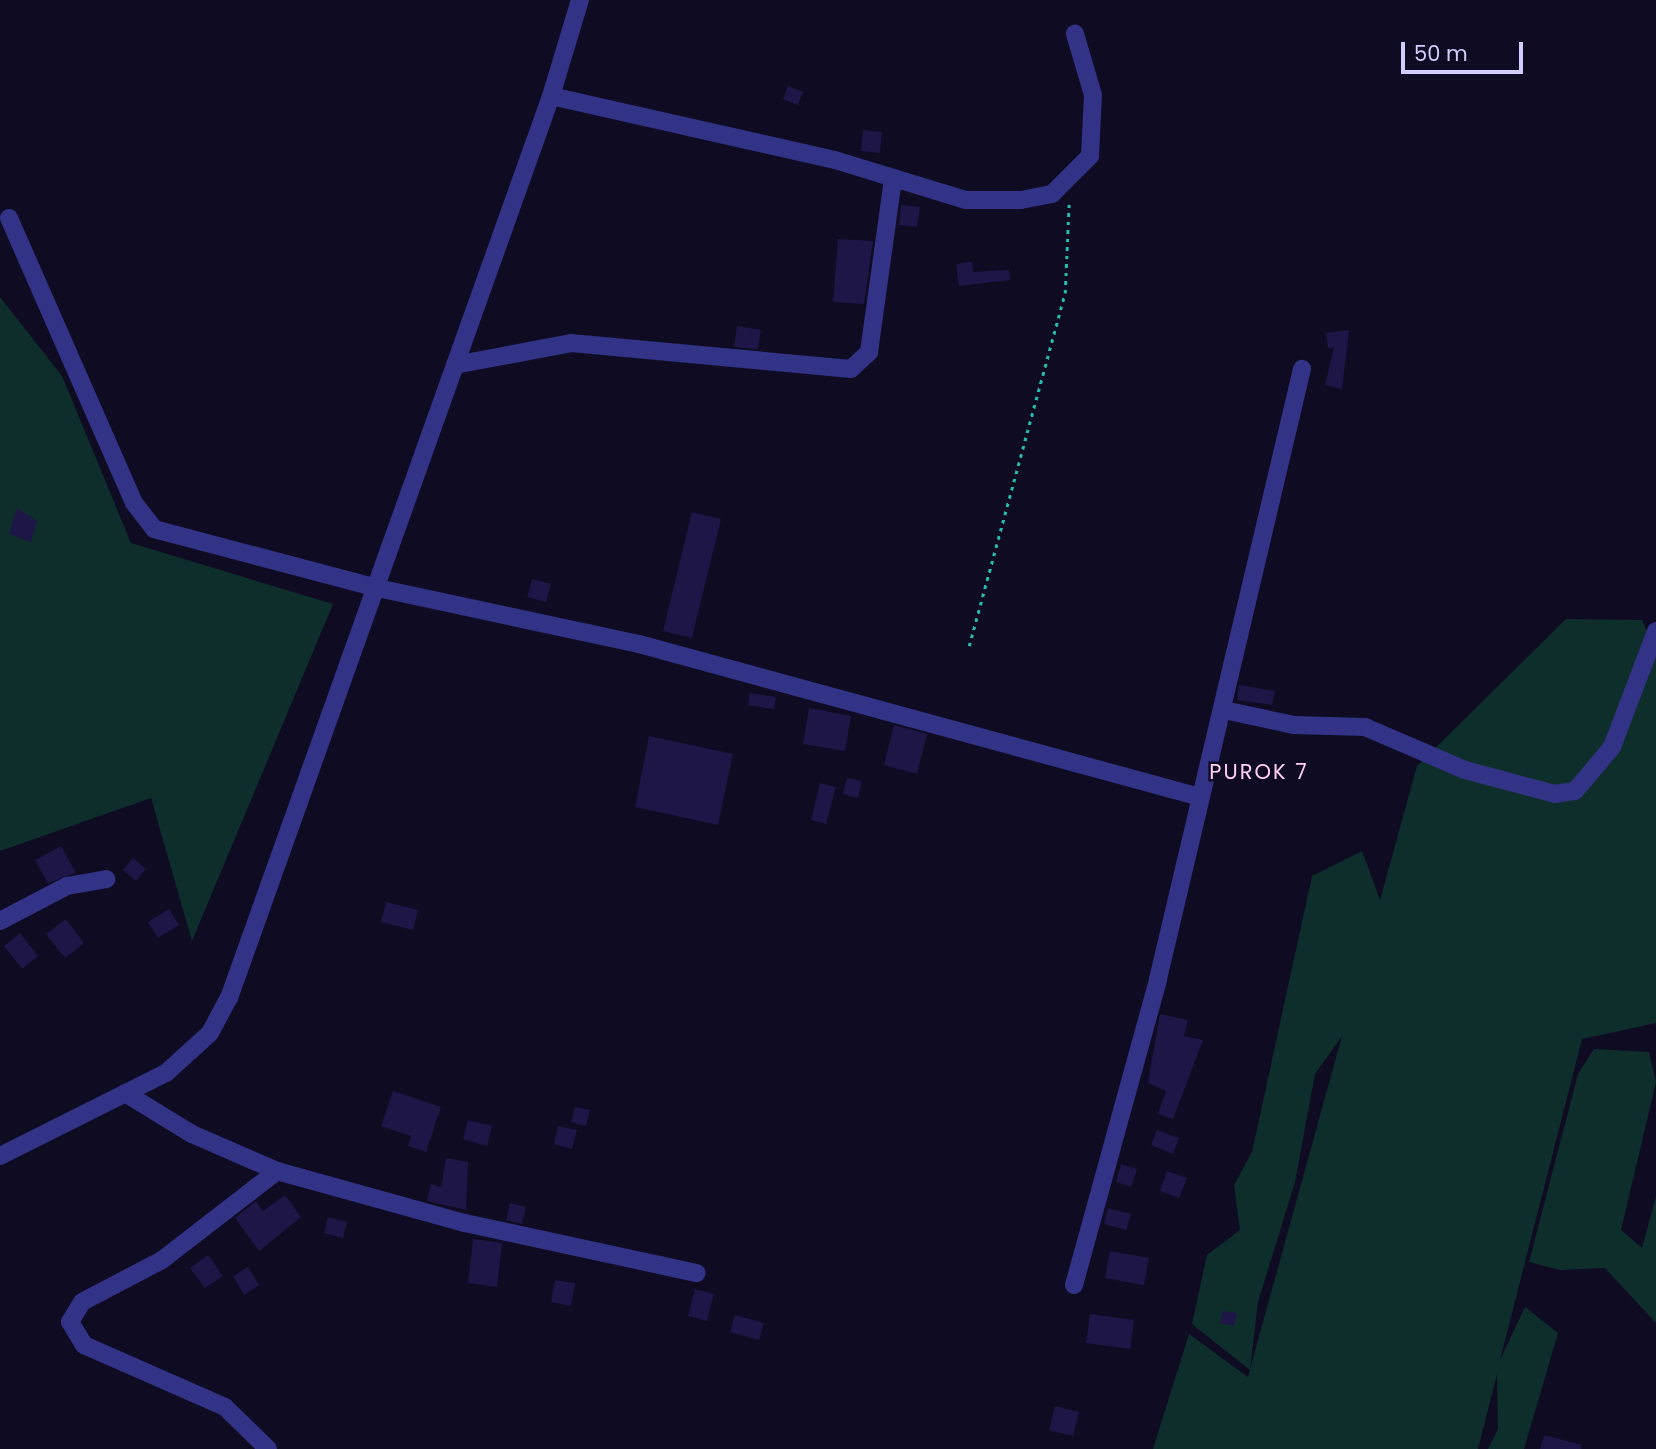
<!DOCTYPE html>
<html>
<head>
<meta charset="utf-8">
<style>
	body { margin:0 }
	#map { position:relative; width:1656px; height:1449px; overflow:hidden; background:#0f0b23; font-family:Poppins,sans-serif }
	div>[style] { position:absolute }
	.green>* { inset:0; background:#0e2e2b }
	.building>* { inset:0; background:#1e1646 }
	.path>* { height:2.5px; margin-top:-1.25px; transform-origin:0; background:repeating-linear-gradient(90deg,#23beae 0 3.5px,transparent 0 8.5px) }
	.minor>* { height:18px; margin:-9px; padding:0 9px; transform-origin:9px; border-radius:9px; background:#323286 }
	span { translate:-50% -50%; white-space:nowrap; text-align:center; line-height:1.15; -webkit-text-stroke:5px #0f0b23; paint-order:stroke }
	.neighbourhood-label { font-size:21px; color:#ffd0f0; letter-spacing:2px }
	.scale { position:absolute; left:1401px; top:42px; width:122px; height:32px; box-sizing:border-box; border:4px solid #d1ceff; border-top:0; padding-left:9px; font-size:21px; line-height:24px; white-space:nowrap; color:#d1ceff; -webkit-text-stroke:5px #0f0b23; paint-order:stroke }
</style>
</head>
<body>
<div id="map">
	<div class="green">
		<i style="clip-path:polygon(0 297px,62px 376px,131px 543px,333px 604px,192px 941px,151px 798px,0 851px)"></i>
		<i style="clip-path:polygon(evenodd,1566px 619px,1642px 620px,1656px 651px,1656px 1023px,1582px 1039px,1500px 1360px,1525px 1307px,1558px 1333px,1524px 1449px,1488px 1449px,1498px 1429px,1497px 1374px,1478px 1449px,1153px 1449px,1189px 1334px,1248px 1377px,1250px 1370px,1192px 1324px,1207px 1255px,1240px 1230px,1234px 1185px,1252px 1152px,1312px 876px,1362px 851px,1380px 900px,1417px 766px,1566px 619px,1342px 1036px,1250px 1369px,1258px 1302px,1295px 1182px,1315px 1074px,1342px 1036px)"></i>
		<i style="clip-path:polygon(1594px 1049px,1649px 1052px,1656px 1082px,1621px 1230px,1642px 1248px,1656px 1196px,1656px 1323px,1605px 1268px,1560px 1270px,1529px 1262px,1578px 1074px)"></i>
	</div>
	<div class="building">
		<i style="clip-path:polygon(788px 86px,803px 92px,798px 105px,783px 99px)"></i>
		<i style="clip-path:polygon(863px 130px,882px 132px,880px 153px,861px 151px)"></i>
		<i style="clip-path:polygon(901px 205px,920px 207px,917px 227px,899px 225px)"></i>
		<i style="clip-path:polygon(838px 239px,873px 241px,864px 304px,833px 302px)"></i>
		<i style="clip-path:polygon(972px 262px,973px 272px,1009px 270px,1010px 280px,959px 286px,956px 264px)"></i>
		<i style="clip-path:polygon(737px 326px,761px 330px,758px 349px,734px 347px)"></i>
		<i style="clip-path:polygon(1349px 330px,1342px 389px,1325px 385px,1334px 347px,1328px 348px,1326px 333px)"></i>
		<i style="clip-path:polygon(17px 508px,37px 521px,31px 542px,9px 534px)"></i>
		<i style="clip-path:polygon(692px 512px,721px 519px,692px 638px,663px 631px)"></i>
		<i style="clip-path:polygon(532px 579px,551px 584px,546px 602px,527px 597px)"></i>
		<i style="clip-path:polygon(1239px 685px,1275px 691px,1272px 705px,1237px 700px)"></i>
		<i style="clip-path:polygon(750px 693px,776px 697px,774px 709px,748px 705px)"></i>
		<i style="clip-path:polygon(809px 708px,851px 716px,845px 751px,803px 744px)"></i>
		<i style="clip-path:polygon(894px 725px,927px 734px,917px 774px,884px 765px)"></i>
		<i style="clip-path:polygon(649px 736px,733px 754px,718px 825px,635px 807px)"></i>
		<i style="clip-path:polygon(847px 778px,862px 781px,858px 798px,843px 794px)"></i>
		<i style="clip-path:polygon(820px 783px,836px 787px,826px 824px,811px 820px)"></i>
		<i style="clip-path:polygon(61px 846px,76px 873px,48px 883px,35px 860px)"></i>
		<i style="clip-path:polygon(133px 858px,146px 869px,136px 881px,123px 870px)"></i>
		<i style="clip-path:polygon(386px 902px,418px 910px,413px 930px,381px 922px)"></i>
		<i style="clip-path:polygon(169px 909px,179px 925px,158px 938px,148px 922px)"></i>
		<i style="clip-path:polygon(66px 919px,84px 943px,65px 958px,46px 934px)"></i>
		<i style="clip-path:polygon(20px 933px,38px 956px,22px 969px,4px 946px)"></i>
		<i style="clip-path:polygon(1160px 1014px,1188px 1020px,1184px 1036px,1203px 1040px,1173px 1119px,1158px 1114px,1166px 1091px,1148px 1083px)"></i>
		<i style="clip-path:polygon(393px 1091px,441px 1107px,426px 1152px,408px 1146px,411px 1136px,381px 1126px)"></i>
		<i style="clip-path:polygon(575px 1107px,590px 1110px,586px 1126px,571px 1122px)"></i>
		<i style="clip-path:polygon(468px 1120px,492px 1126px,487px 1146px,463px 1139px)"></i>
		<i style="clip-path:polygon(558px 1126px,577px 1130px,572px 1149px,554px 1144px)"></i>
		<i style="clip-path:polygon(1157px 1130px,1179px 1138px,1173px 1154px,1151px 1145px)"></i>
		<i style="clip-path:polygon(446px 1158px,468px 1162px,466px 1210px,427px 1201px,431px 1184px,441px 1187px)"></i>
		<i style="clip-path:polygon(1121px 1164px,1137px 1169px,1131px 1187px,1116px 1182px)"></i>
		<i style="clip-path:polygon(1167px 1171px,1187px 1178px,1179px 1198px,1160px 1191px)"></i>
		<i style="clip-path:polygon(285px 1195px,301px 1217px,259px 1251px,235px 1218px,256px 1201px,263px 1211px)"></i>
		<i style="clip-path:polygon(510px 1203px,526px 1207px,522px 1224px,506px 1220px)"></i>
		<i style="clip-path:polygon(1108px 1208px,1131px 1214px,1126px 1230px,1104px 1224px)"></i>
		<i style="clip-path:polygon(328px 1217px,347px 1222px,343px 1238px,324px 1233px)"></i>
		<i style="clip-path:polygon(473px 1239px,502px 1243px,497px 1287px,468px 1283px)"></i>
		<i style="clip-path:polygon(1110px 1251px,1149px 1258px,1144px 1285px,1105px 1278px)"></i>
		<i style="clip-path:polygon(208px 1255px,223px 1276px,205px 1288px,190px 1268px)"></i>
		<i style="clip-path:polygon(248px 1267px,259px 1285px,244px 1295px,233px 1276px)"></i>
		<i style="clip-path:polygon(555px 1280px,575px 1283px,571px 1306px,551px 1302px)"></i>
		<i style="clip-path:polygon(695px 1289px,714px 1294px,707px 1321px,688px 1316px)"></i>
		<i style="clip-path:polygon(1223px 1311px,1237px 1313px,1234px 1326px,1220px 1323px)"></i>
		<i style="clip-path:polygon(1090px 1314px,1134px 1320px,1130px 1349px,1086px 1343px)"></i>
		<i style="clip-path:polygon(735px 1315px,764px 1323px,759px 1340px,730px 1332px)"></i>
		<i style="clip-path:polygon(1055px 1406px,1079px 1412px,1073px 1436px,1049px 1430px)"></i>
		<i style="clip-path:polygon(1544px 1435px,1582px 1445px,1581px 1449px,1540px 1449px)"></i>
	</div>
	<div class="path">
		<i style="left:969px;top:646px;width:366px;rotate:-74.8deg"></i>
		<i style="left:1065px;top:293px;width:92px;rotate:-87.5deg"></i>
	</div>
	<div class="minor">
		<i style="left:551px;top:96px;width:291px;rotate:12.7deg"></i>
		<i style="left:835px;top:160px;width:137px;rotate:17deg"></i>
		<i style="left:966px;top:200px;width:55px"></i>
		<i style="left:1021px;top:200px;width:32px;rotate:-11deg"></i>
		<i style="left:1052px;top:194px;width:54px;rotate:-45deg"></i>
		<i style="left:1090px;top:156px;width:61px;rotate:-87.2deg"></i>
		<i style="left:1093px;top:95px;width:64px;rotate:-106.4deg"></i>
		<i style="left:9px;top:218px;width:311px;rotate:66.3deg"></i>
		<i style="left:134px;top:503px;width:33px;rotate:52deg"></i>
		<i style="left:154px;top:529px;width:227px;rotate:14.8deg"></i>
		<i style="left:373px;top:587px;width:272px;rotate:12.1deg"></i>
		<i style="left:639px;top:644px;width:581px;rotate:15.26deg"></i>
		<i style="left:455px;top:365px;width:118px;rotate:-10.7deg"></i>
		<i style="left:571px;top:343px;width:281px;rotate:5.3deg"></i>
		<i style="left:851px;top:369px;width:25px;rotate:-43deg"></i>
		<i style="left:869px;top:352px;width:176px;rotate:-82.1deg"></i>
		<i style="left:1224px;top:710px;width:72px;rotate:12.1deg"></i>
		<i style="left:1294px;top:725px;width:71px;rotate:1.6deg"></i>
		<i style="left:1365px;top:727px;width:109px;rotate:23.3deg"></i>
		<i style="left:1465px;top:770px;width:93px;rotate:14.9deg"></i>
		<i style="left:1555px;top:794px;width:20px;rotate:-9deg"></i>
		<i style="left:1575px;top:791px;width:57px;rotate:-49.9deg"></i>
		<i style="left:1612px;top:747px;width:124px;rotate:-69.2deg"></i>
		<i style="left:0;top:921px;width:76px;rotate:-27.6deg"></i>
		<i style="left:67px;top:886px;width:40px;rotate:-10deg"></i>
		<i style="left:125px;top:1093px;width:79px;rotate:31.5deg"></i>
		<i style="left:192px;top:1134px;width:93px;rotate:23.5deg"></i>
		<i style="left:0;top:1156px;width:186px;rotate:-26.6deg"></i>
		<i style="left:166px;top:1073px;width:59px;rotate:-42.3deg"></i>
		<i style="left:210px;top:1033px;width:40px;rotate:-62deg"></i>
		<i style="left:229px;top:998px;width:958px;rotate:-70.35deg"></i>
		<i style="left:551px;top:96px;width:100px;rotate:-73.2deg"></i>
		<i style="left:1074px;top:1285px;width:317px;rotate:-74.6deg"></i>
		<i style="left:1158px;top:979px;width:627px;rotate:-76.72deg"></i>
		<i style="left:268px;top:1449px;width:60px;rotate:-135.7deg"></i>
		<i style="left:225px;top:1407px;width:154px;rotate:-156.3deg"></i>
		<i style="left:84px;top:1345px;width:27px;rotate:-121deg"></i>
		<i style="left:70px;top:1322px;width:23px;rotate:-59deg"></i>
		<i style="left:82px;top:1302px;width:90px;rotate:-27.7deg"></i>
		<i style="left:162px;top:1260px;width:145px;rotate:-37.7deg"></i>
		<i style="left:277px;top:1171px;width:195px;rotate:15.5deg"></i>
		<i style="left:465px;top:1223px;width:237px;rotate:12.2deg"></i>
	</div>
	<div class="neighbourhood-label">
		<span style="left:1259px;top:772px">PUROK 7</span>
	</div>
	<div class="scale">50 m</div>
</div>
</body>
</html>
